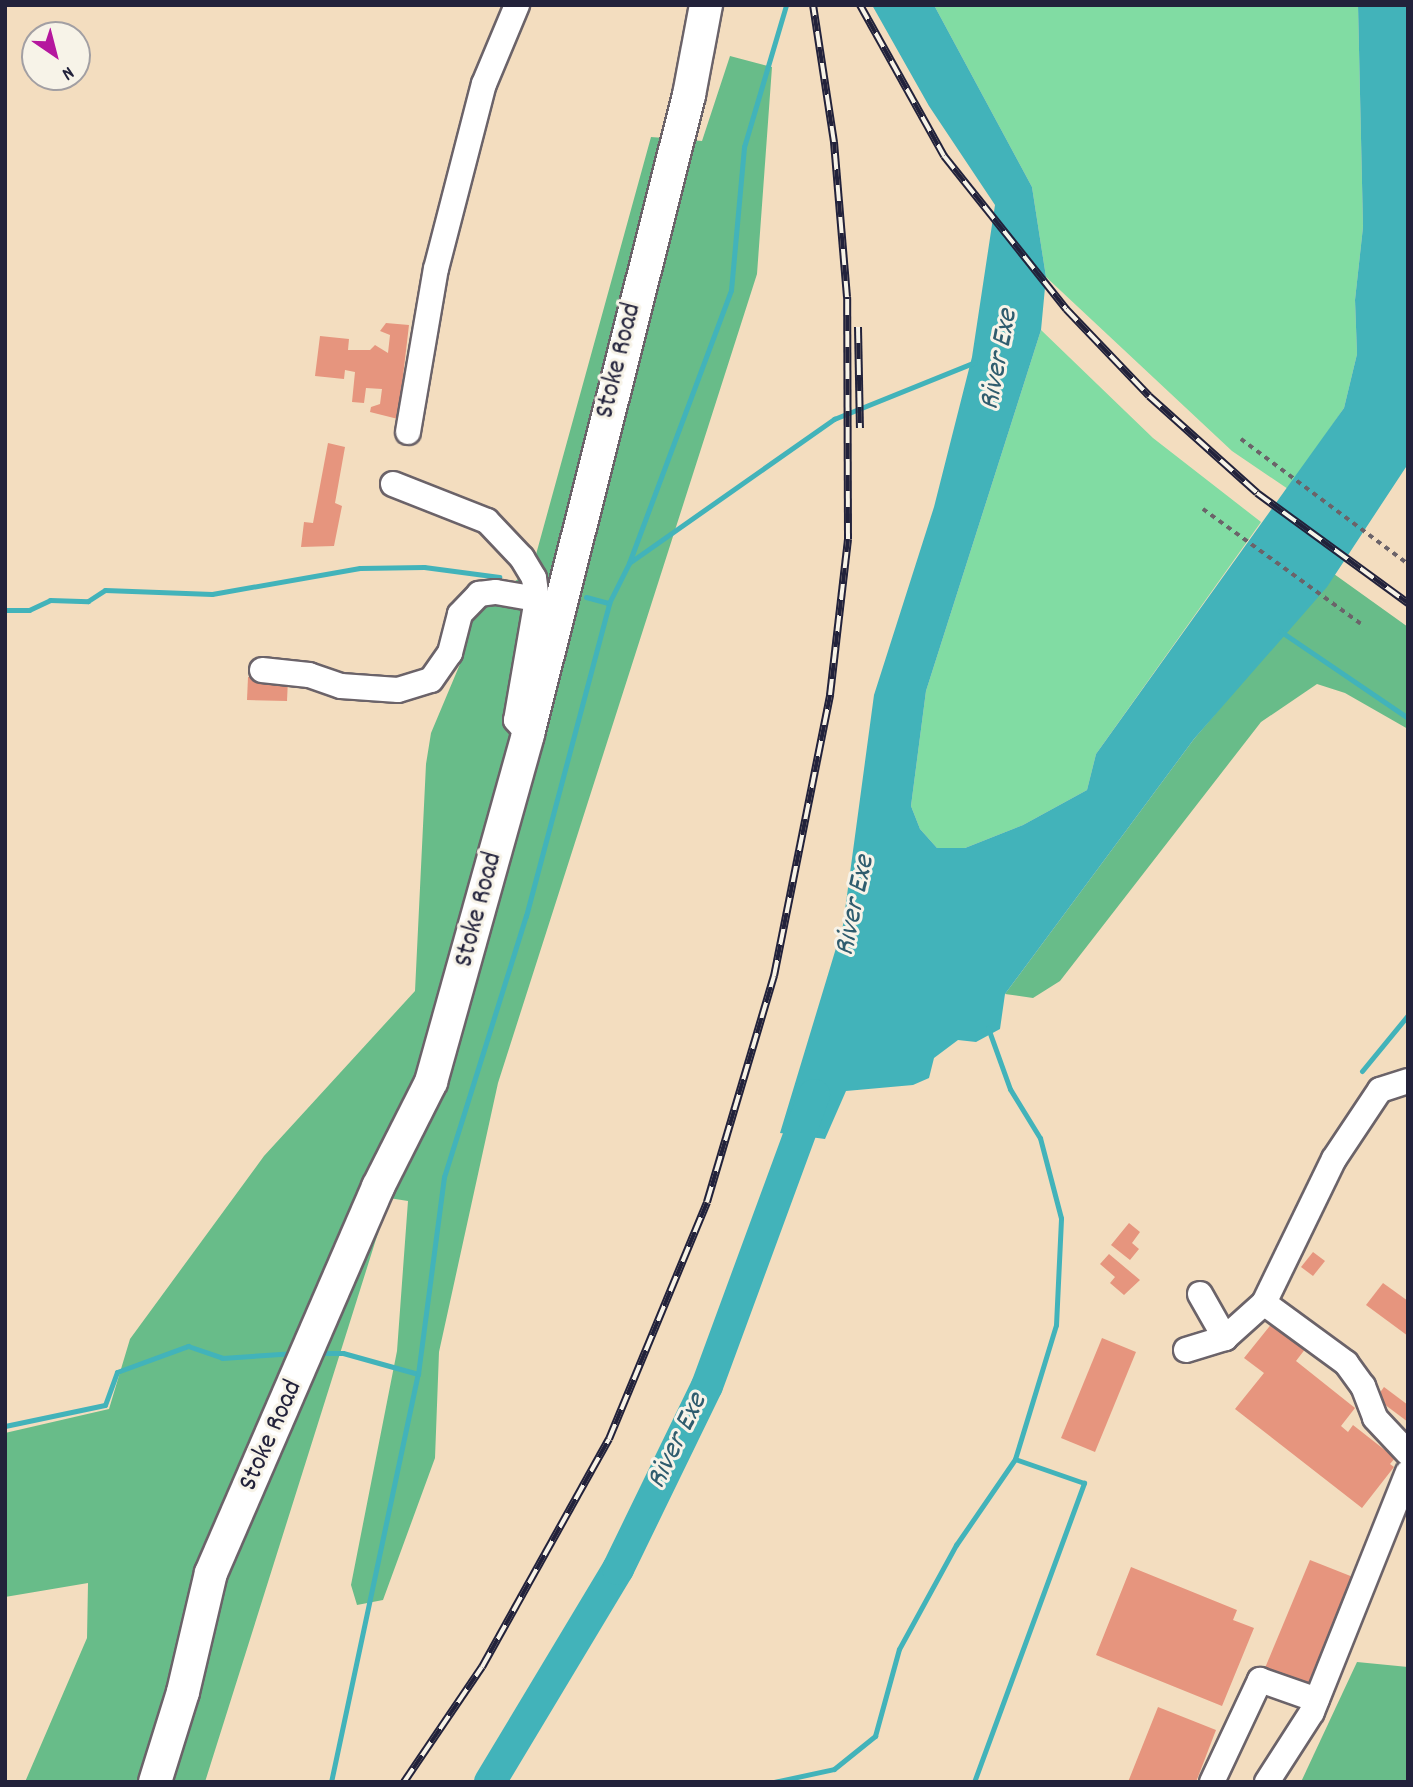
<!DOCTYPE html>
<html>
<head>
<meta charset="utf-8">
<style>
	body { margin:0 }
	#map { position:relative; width:1413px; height:1787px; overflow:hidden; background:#f3ddbf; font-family:Dekko,sans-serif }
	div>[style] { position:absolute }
	.green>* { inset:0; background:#81dca3 }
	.forest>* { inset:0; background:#68bc89 }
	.water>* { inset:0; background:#42b3ba }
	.stream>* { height:5px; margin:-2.5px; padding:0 2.5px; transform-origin:2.5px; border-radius:2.5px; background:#42b3ba }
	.river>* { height:32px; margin:-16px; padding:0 16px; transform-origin:16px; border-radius:16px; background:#42b3ba }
	.building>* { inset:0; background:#e6957e }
	.path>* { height:3.5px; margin-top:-1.75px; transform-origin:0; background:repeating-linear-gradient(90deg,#6b6369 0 5px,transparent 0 10px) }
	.roads { filter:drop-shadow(2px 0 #6b6369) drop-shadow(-2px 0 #6b6369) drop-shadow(0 2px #6b6369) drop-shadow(0 -2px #6b6369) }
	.minor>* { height:24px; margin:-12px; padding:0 12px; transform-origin:12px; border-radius:12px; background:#fff }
	.major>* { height:32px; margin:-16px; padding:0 16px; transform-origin:16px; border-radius:16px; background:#fff }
	.rail>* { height:8px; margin-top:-4px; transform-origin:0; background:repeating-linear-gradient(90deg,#f7f3e8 0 16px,#22223b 0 32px); box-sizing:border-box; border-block:2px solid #22223b }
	span { translate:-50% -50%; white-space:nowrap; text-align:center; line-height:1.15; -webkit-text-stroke:6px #f7f3e8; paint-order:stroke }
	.street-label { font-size:28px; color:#22223b }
	.water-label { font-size:30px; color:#2f5c6e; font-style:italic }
	.frame { position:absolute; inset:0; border:7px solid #22223b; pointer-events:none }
	.north { position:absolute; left:21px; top:21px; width:70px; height:70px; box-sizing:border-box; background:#f7f3e8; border:2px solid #a29fa3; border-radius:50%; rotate:145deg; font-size:19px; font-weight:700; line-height:28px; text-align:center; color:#22223b }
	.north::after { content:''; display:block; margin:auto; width:24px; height:32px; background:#b5179e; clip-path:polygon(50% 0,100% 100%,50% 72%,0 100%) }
</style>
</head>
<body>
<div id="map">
	<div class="green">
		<i style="clip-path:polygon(934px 5px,1358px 5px,1363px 227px,1355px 300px,1357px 354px,1344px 408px,1288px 489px,1232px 451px,1046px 277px,1032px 187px)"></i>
		<i style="clip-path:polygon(1041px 330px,1153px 438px,1261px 522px,1096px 754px,1087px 790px,1023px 825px,965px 848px,937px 848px,920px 829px,911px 806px,926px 691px)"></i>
	</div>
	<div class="forest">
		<i style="clip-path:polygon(730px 56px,772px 67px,757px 274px,498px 1083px,439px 1352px,435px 1458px,383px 1600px,357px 1605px,351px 1585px,397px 1351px,408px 1201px,389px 1198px,205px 1782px,25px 1782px,87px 1638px,88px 1583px,5px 1597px,5px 1433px,109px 1409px,130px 1339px,264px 1156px,415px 991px,426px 764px,431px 733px,460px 664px,471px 613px,532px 569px,651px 137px,702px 141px)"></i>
		<i style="clip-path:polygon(1334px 574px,1408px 627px,1408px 729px,1345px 693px,1317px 684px,1261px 722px,1060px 981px,1033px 998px,1005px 994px,1194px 739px)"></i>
		<i style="clip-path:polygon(1357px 1662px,1408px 1667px,1408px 1782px,1301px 1782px)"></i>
	</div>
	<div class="water">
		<i style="clip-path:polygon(872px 5px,934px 5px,1032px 187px,1046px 277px,1041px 330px,926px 691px,911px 806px,920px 829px,937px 848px,965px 848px,1023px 825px,1087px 790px,1096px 754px,1344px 408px,1357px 354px,1355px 300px,1363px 227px,1358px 5px,1408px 5px,1408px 464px,1327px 587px,1194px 739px,1005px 994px,1000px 1029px,976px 1042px,958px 1040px,934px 1058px,929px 1078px,913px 1085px,846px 1091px,825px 1139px,780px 1133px,843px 925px,874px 695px,934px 507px,972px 357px,995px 205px,929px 106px)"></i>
	</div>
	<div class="stream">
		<i style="left:629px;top:563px;width:251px;rotate:-35.1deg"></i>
		<i style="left:834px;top:419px;width:152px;rotate:-22deg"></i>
		<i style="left:586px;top:597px;width:24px;rotate:15deg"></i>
		<i style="left:5px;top:610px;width:24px"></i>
		<i style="left:29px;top:610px;width:23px;rotate:-25deg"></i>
		<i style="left:50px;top:600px;width:38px;rotate:2deg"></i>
		<i style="left:88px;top:601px;width:20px;rotate:-33deg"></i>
		<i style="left:105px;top:590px;width:107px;rotate:2.1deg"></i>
		<i style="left:212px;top:594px;width:150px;rotate:-10deg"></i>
		<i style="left:360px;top:568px;width:64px;rotate:-0.9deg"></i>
		<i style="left:424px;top:567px;width:76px;rotate:7.6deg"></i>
		<i style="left:1280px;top:631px;width:155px;rotate:34.2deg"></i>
		<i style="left:1362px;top:1071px;width:72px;rotate:-50.6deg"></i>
		<i style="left:319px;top:1353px;width:24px"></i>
		<i style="left:343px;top:1353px;width:78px;rotate:15.6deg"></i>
		<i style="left:5px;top:1426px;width:102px;rotate:-11.9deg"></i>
		<i style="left:105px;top:1405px;width:35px;rotate:-70deg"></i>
		<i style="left:117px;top:1372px;width:76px;rotate:-20.1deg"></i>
		<i style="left:188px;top:1346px;width:36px;rotate:19deg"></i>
		<i style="left:222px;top:1358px;width:74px;rotate:-3.9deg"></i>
		<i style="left:331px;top:1782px;width:417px;rotate:-78deg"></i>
		<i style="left:418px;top:1374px;width:199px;rotate:-82.5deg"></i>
		<i style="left:444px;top:1177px;width:274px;rotate:-72.6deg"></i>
		<i style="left:526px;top:916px;width:324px;rotate:-75.1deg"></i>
		<i style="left:609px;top:603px;width:45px;rotate:-63.4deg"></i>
		<i style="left:629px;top:563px;width:291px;rotate:-69.5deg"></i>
		<i style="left:731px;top:290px;width:144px;rotate:-84.8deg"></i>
		<i style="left:744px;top:147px;width:148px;rotate:-73.5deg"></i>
		<i style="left:774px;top:1782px;width:61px;rotate:-12.2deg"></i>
		<i style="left:834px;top:1769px;width:53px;rotate:-38.8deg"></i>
		<i style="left:875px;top:1736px;width:90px;rotate:-74.6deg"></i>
		<i style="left:899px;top:1649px;width:119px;rotate:-61.3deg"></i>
		<i style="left:956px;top:1545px;width:104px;rotate:-55.5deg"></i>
		<i style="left:1015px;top:1459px;width:140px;rotate:-73deg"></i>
		<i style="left:1056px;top:1325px;width:107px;rotate:-87.3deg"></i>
		<i style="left:1061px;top:1218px;width:83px;rotate:-104.7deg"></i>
		<i style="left:1040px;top:1138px;width:57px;rotate:-121.5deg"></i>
		<i style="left:1010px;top:1089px;width:65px;rotate:-109.8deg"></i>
		<i style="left:974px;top:1782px;width:319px;rotate:-69.8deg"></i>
		<i style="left:1084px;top:1483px;width:73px;rotate:-160.8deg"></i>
	</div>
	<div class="river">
		<i style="left:490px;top:1782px;width:249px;rotate:-59deg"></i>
		<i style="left:618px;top:1569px;width:203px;rotate:-64.1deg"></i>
		<i style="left:707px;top:1386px;width:310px;rotate:-69.8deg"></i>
	</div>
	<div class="building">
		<i style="clip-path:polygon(386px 323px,409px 325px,398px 419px,370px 412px,371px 407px,380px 404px,382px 389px,366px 388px,364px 403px,352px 402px,355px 372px,345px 370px,344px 379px,315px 376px,320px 336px,349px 339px,348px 350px,370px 350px,375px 345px,388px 353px,390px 335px,380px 331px)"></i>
		<i style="clip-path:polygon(328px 443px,345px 447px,335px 503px,342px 506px,334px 546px,301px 547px,304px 522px,313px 523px)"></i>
		<i style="clip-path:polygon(248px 677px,288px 679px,287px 701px,247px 700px)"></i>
		<i style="clip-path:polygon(1129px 1223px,1140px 1232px,1132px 1243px,1139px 1249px,1130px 1260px,1111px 1245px)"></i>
		<i style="clip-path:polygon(1313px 1252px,1325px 1261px,1313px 1276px,1301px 1267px)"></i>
		<i style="clip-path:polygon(1109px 1254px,1140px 1280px,1124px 1295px,1110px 1283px,1115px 1277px,1100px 1264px)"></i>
		<i style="clip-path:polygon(1383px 1283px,1408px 1301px,1408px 1336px,1366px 1305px)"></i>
		<i style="clip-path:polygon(1273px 1322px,1306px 1348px,1296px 1361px,1355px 1408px,1341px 1426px,1348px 1432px,1353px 1425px,1395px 1458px,1390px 1464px,1394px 1467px,1362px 1508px,1235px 1409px,1264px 1373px,1244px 1358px)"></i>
		<i style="clip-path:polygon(1102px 1338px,1136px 1352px,1095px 1452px,1061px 1438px)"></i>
		<i style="clip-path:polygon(1384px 1387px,1408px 1405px,1408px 1422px,1376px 1398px)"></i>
		<i style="clip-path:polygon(1310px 1560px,1353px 1577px,1308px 1686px,1265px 1668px)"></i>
		<i style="clip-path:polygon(1131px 1567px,1237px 1610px,1233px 1620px,1254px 1628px,1222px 1706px,1096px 1655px)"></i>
		<i style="clip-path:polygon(1158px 1707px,1216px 1730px,1196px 1782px,1128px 1782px)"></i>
	</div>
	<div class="path">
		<i style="left:1241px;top:439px;width:209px;rotate:36.8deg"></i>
		<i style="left:1203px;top:509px;width:195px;rotate:36deg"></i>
	</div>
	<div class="roads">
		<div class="minor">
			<i style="left:408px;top:432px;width:165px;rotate:-80.3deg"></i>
			<i style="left:436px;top:269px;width:191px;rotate:-75.5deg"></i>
			<i style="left:484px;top:84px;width:86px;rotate:-67.3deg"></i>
			<i style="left:393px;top:484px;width:101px;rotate:21.5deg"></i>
			<i style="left:487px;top:521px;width:51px;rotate:46.6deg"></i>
			<i style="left:522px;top:558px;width:23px;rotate:59deg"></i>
			<i style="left:534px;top:578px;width:21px;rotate:82deg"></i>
			<i style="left:262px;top:670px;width:47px;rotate:6.1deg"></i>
			<i style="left:309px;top:675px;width:34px;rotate:19deg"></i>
			<i style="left:341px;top:686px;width:57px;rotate:4deg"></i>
			<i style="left:398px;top:690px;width:34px;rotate:-17deg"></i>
			<i style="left:431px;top:680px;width:33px;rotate:-55deg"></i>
			<i style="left:450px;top:653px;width:40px;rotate:-75.6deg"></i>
			<i style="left:460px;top:614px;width:28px;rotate:-46deg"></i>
			<i style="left:479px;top:594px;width:17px;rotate:-7deg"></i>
			<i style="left:496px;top:592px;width:42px;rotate:9.7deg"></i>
			<i style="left:537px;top:599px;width:123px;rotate:99.8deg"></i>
			<i style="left:516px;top:720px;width:18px;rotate:49deg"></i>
			<i style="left:1200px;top:1294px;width:51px;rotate:60.4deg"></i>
			<i style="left:1264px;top:1303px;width:102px;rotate:36.2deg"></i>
			<i style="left:1346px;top:1363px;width:29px;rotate:54deg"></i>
			<i style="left:1363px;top:1386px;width:34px;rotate:69deg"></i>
			<i style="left:1375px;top:1418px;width:48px;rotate:46.7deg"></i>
			<i style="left:1186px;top:1350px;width:41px;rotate:-17.1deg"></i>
			<i style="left:1225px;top:1338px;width:52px;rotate:-41.9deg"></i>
			<i style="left:1264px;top:1303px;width:160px;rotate:-64.1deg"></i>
			<i style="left:1334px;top:1159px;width:83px;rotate:-56.3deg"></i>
			<i style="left:1380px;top:1090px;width:29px;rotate:-18deg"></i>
			<i style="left:1212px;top:1782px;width:113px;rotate:-64.8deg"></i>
			<i style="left:1260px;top:1680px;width:60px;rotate:19.3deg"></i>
			<i style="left:1267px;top:1782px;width:83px;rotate:-57.3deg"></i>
			<i style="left:1312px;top:1712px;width:258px;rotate:-68.2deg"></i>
		</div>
		<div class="major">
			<i style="left:155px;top:1782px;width:94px;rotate:-72.7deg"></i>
			<i style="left:183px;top:1692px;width:122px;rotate:-76.8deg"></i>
			<i style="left:211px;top:1573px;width:421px;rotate:-66.6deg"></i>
			<i style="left:378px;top:1187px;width:118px;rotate:-63.2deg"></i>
			<i style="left:431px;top:1082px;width:361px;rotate:-74.4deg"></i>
			<i style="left:528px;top:734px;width:659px;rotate:-75.86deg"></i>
			<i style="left:689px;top:95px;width:92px;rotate:-79.3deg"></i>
		</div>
	</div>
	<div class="rail">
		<i style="left:860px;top:5px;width:173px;rotate:60.9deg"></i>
		<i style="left:944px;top:156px;width:196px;rotate:51.4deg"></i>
		<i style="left:1066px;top:309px;width:120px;rotate:46.3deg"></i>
		<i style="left:1149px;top:396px;width:145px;rotate:41.9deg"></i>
		<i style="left:1257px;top:493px;width:187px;rotate:36.1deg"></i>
		<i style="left:858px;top:327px;width:101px;rotate:88.9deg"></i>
		<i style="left:404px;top:1782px;width:139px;rotate:-55.9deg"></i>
		<i style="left:482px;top:1667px;width:261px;rotate:-60.9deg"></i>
		<i style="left:609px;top:1439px;width:256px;rotate:-67.5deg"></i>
		<i style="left:707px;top:1202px;width:236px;rotate:-73.5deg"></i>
		<i style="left:774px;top:976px;width:287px;rotate:-78.7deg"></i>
		<i style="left:830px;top:695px;width:157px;rotate:-83.4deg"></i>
		<i style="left:848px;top:539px;width:242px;rotate:-90.2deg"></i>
		<i style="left:847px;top:297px;width:156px;rotate:-94.8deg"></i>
		<i style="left:834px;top:142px;width:139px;rotate:-98.7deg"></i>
	</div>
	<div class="street-label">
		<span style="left:620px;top:361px;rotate:-76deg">Stoke Road</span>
		<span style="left:480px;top:910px;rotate:-75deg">Stoke Road</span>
		<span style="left:272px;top:1436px;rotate:-66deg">Stoke Road</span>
	</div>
	<div class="water-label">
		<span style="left:1001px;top:360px;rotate:-79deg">River Exe</span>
		<span style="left:857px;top:906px;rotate:-78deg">River Exe</span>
		<span style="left:679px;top:1442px;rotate:-64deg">River Exe</span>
	</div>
	<div class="frame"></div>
	<div class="north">N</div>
</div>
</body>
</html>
